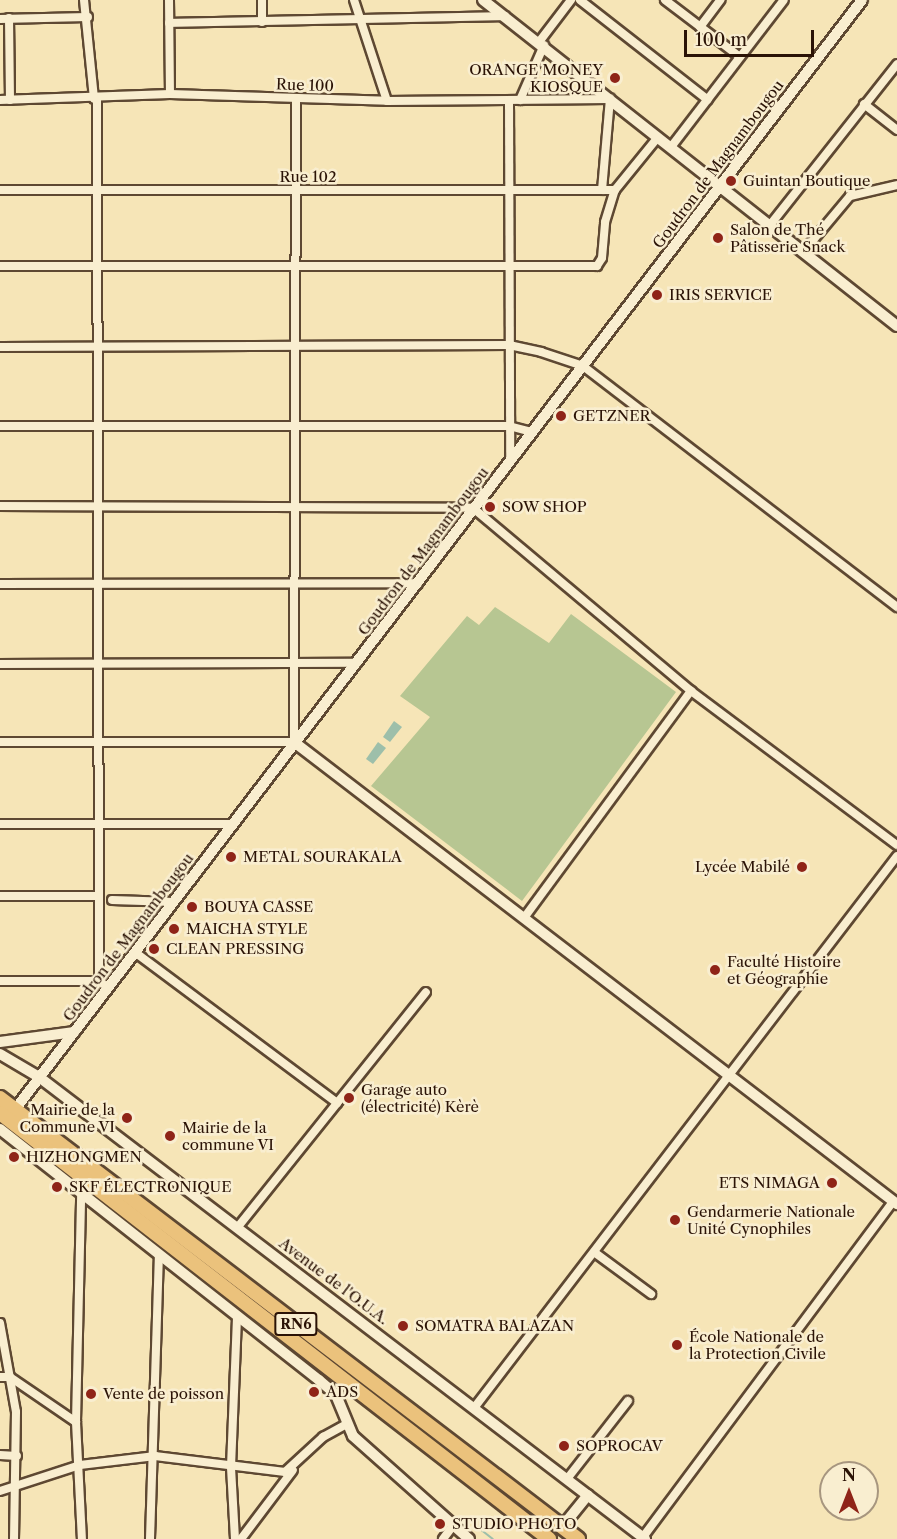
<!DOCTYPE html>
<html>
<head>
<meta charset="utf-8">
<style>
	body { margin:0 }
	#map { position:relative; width:897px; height:1539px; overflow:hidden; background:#f6e5b7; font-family:"Libre Caslon Text",serif }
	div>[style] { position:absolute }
	.green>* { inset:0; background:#b7c692 }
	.water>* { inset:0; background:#9dbfaa }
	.stream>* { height:2px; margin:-1px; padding:0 1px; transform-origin:1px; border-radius:1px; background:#9dbfaa }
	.roads { filter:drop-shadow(2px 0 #5e4832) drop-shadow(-2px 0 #5e4832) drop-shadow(0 2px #5e4832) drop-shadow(0 -2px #5e4832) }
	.minor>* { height:8px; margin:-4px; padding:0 4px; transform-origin:4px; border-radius:4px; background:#f9eed0 }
	.tertiary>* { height:10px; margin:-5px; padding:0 5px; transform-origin:5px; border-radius:5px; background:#f9eed0 }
	.trunk>* { height:14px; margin:-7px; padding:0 7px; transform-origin:7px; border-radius:7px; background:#ebc27c }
	.dots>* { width:16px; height:16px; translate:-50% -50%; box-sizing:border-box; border:3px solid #f9eed0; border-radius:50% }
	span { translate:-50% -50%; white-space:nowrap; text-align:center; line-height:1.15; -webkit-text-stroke:5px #f9eed0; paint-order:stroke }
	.shield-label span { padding:2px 4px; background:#f9eed0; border:2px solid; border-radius:4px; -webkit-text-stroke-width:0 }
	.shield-label { font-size:14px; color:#2b1306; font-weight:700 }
	.poi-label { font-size:15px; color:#2b1306 }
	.right { translate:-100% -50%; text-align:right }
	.left { translate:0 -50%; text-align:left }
	.street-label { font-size:15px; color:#2b1306 }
	.north { position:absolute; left:819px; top:1461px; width:60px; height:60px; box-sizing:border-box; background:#f9eed0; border:2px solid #a7967f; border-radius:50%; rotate:0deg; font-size:16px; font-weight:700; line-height:24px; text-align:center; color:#2b1306 }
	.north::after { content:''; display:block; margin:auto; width:21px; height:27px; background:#8f2418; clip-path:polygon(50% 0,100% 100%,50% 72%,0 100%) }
	.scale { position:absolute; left:684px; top:30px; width:130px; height:27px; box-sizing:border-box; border:3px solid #2b1306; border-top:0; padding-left:8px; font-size:18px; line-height:21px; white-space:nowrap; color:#2b1306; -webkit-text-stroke:4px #f9eed0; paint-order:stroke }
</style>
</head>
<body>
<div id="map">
	<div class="green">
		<i style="clip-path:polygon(495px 607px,549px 643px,571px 614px,676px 692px,522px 901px,371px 786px,430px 717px,400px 696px,467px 616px,479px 625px)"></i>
	</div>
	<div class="water">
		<i style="clip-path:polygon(394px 721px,402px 727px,390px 742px,383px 737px)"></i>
		<i style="clip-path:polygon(378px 742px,386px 748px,373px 764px,366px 759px)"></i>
	</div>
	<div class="stream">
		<i style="left:480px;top:1529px;width:16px;rotate:38deg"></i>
	</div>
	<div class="roads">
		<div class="minor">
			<i style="left:84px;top:0;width:99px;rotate:84.2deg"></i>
			<i style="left:169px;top:0;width:94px;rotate:89.4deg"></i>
			<i style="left:354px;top:0;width:106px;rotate:71.9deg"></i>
			<i style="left:580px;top:0;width:162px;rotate:38deg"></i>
			<i style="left:665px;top:0;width:94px;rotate:37.2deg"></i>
			<i style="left:9px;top:18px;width:82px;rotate:89.3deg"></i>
			<i style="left:0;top:19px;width:88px;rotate:-1.3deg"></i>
			<i style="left:262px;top:22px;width:22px;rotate:-90deg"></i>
			<i style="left:169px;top:23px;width:336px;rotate:-1.2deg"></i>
			<i style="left:700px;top:27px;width:34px;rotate:-53deg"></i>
			<i style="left:539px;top:42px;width:53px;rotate:-52.7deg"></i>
			<i style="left:97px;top:98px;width:883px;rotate:89.87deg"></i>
			<i style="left:0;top:100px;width:170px;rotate:-2deg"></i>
			<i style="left:170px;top:94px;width:217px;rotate:1.8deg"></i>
			<i style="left:387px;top:101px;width:222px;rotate:-0.5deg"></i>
			<i style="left:509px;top:100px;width:361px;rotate:89.8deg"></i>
			<i style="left:520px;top:100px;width:60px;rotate:-66.4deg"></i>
			<i style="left:864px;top:104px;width:42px;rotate:38.2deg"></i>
			<i style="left:671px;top:147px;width:185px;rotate:-52.5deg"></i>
			<i style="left:0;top:190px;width:615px"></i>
			<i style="left:602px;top:190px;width:92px;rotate:-85deg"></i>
			<i style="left:770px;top:225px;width:205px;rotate:-51.7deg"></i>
			<i style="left:804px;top:251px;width:72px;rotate:-50.1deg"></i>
			<i style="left:850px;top:196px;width:48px;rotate:-13.2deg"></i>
			<i style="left:0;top:266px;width:597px"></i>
			<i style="left:597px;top:266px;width:9px;rotate:-58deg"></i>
			<i style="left:602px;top:258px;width:36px;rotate:-85deg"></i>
			<i style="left:605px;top:222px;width:34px;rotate:-73deg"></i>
			<i style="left:615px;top:190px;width:68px;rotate:-50.9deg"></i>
			<i style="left:0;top:347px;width:509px;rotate:-0.23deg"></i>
			<i style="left:509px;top:345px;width:33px;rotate:12deg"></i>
			<i style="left:541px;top:352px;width:44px;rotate:18.4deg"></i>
			<i style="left:583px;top:366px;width:396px;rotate:37.5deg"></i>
			<i style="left:0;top:426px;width:509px"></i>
			<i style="left:509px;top:426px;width:24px;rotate:15deg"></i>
			<i style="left:0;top:506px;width:473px;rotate:0.2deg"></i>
			<i style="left:473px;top:508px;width:285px;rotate:40deg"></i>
			<i style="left:691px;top:691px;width:257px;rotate:36.8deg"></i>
			<i style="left:0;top:584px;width:418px;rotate:-0.1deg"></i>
			<i style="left:0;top:664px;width:357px;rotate:-0.2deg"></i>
			<i style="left:0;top:742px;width:294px"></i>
			<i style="left:294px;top:742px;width:644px;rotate:-89.82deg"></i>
			<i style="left:0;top:824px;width:232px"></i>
			<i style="left:0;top:896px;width:99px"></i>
			<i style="left:112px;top:900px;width:62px;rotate:1.8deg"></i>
			<i style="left:524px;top:918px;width:282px;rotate:-53.7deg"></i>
			<i style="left:136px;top:953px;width:251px;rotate:36.7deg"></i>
			<i style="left:0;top:981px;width:99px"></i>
			<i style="left:99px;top:981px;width:5px;rotate:37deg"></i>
			<i style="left:237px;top:1228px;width:302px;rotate:-51.3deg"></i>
			<i style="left:594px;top:1252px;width:71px;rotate:36.4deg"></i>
			<i style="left:0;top:1323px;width:90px;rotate:79.8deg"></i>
			<i style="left:16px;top:1412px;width:127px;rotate:90.9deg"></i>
			<i style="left:0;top:1377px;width:10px"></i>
			<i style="left:10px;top:1377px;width:80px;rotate:34.3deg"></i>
			<i style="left:76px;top:1422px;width:117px;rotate:87.1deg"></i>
			<i style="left:474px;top:1408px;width:695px;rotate:-52.54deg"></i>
			<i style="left:76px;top:1422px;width:229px;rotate:-88.7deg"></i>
			<i style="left:0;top:1455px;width:17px;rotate:3deg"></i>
			<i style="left:567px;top:1479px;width:99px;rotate:-52deg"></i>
			<i style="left:0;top:1491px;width:84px;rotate:-18deg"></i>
			<i style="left:80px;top:1465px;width:76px;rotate:-6.8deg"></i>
			<i style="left:155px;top:1456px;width:131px;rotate:7deg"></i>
			<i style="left:285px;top:1472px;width:52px;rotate:-42.6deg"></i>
			<i style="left:323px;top:1437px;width:25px;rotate:-29deg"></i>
			<i style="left:643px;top:1537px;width:419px;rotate:-53.3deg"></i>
			<i style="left:150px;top:1539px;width:285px;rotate:-88.2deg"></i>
			<i style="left:235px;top:1539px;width:72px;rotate:-93.2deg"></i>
			<i style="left:231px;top:1467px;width:152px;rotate:-87.7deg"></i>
			<i style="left:241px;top:1539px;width:86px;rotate:-53deg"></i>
			<i style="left:443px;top:1539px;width:15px;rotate:-53deg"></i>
		</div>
		<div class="tertiary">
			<i style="left:483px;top:0;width:527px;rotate:38.22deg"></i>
			<i style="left:294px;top:742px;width:760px;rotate:37.46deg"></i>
			<i style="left:0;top:1042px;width:75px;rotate:-7.7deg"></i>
			<i style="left:0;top:1054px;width:45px;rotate:30.5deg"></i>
			<i style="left:39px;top:1077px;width:762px;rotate:37.32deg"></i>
			<i style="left:10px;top:1116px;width:1404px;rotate:-52.64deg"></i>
			<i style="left:0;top:1129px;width:406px;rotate:38.2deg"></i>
			<i style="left:319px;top:1380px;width:23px;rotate:41deg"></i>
			<i style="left:336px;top:1395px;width:44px;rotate:67.5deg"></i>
			<i style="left:353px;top:1436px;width:155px;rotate:41.6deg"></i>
			<i style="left:562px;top:1527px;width:41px;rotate:-50.9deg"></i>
		</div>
		<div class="trunk">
			<i style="left:0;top:1098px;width:727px;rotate:37.34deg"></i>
			<i style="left:0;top:1113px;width:695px;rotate:37.81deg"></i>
		</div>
	</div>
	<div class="dots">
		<i style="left:615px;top:78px;background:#8f2418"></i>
		<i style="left:731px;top:181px;background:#8f2418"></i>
		<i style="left:718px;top:238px;background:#8f2418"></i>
		<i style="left:657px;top:295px;background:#8f2418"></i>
		<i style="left:561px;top:416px;background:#8f2418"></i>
		<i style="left:490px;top:507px;background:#8f2418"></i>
		<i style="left:231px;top:857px;background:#8f2418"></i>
		<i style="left:802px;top:867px;background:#8f2418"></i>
		<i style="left:192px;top:907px;background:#8f2418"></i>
		<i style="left:174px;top:929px;background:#8f2418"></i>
		<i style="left:154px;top:949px;background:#8f2418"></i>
		<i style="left:715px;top:970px;background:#8f2418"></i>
		<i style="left:349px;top:1098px;background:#8f2418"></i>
		<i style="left:127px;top:1118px;background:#8f2418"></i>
		<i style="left:170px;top:1136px;background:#8f2418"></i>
		<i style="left:14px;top:1157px;background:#8f2418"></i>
		<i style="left:832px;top:1183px;background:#8f2418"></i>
		<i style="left:57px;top:1187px;background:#8f2418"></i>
		<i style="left:675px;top:1220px;background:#8f2418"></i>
		<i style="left:403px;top:1326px;background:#8f2418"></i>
		<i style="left:677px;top:1345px;background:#8f2418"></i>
		<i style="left:314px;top:1392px;background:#8f2418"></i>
		<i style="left:91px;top:1394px;background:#8f2418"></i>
		<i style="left:564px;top:1446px;background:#8f2418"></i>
		<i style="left:440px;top:1524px;background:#8f2418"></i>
	</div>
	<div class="shield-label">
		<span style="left:296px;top:1324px">RN6</span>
	</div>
	<div class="poi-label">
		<span class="right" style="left:603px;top:78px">ORANGE MONEY<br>KIOSQUE</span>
		<span class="left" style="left:743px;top:181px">Guintan Boutique</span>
		<span class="left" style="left:730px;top:238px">Salon de Thé<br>Pâtisserie Snack</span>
		<span class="left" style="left:669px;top:295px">IRIS SERVICE</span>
		<span class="left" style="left:573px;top:416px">GETZNER</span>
		<span class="left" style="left:502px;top:507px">SOW SHOP</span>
		<span class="left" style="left:243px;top:857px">METAL SOURAKALA</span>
		<span class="right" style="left:790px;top:867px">Lycée Mabilé</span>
		<span class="left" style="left:204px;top:907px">BOUYA CASSE</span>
		<span class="left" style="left:186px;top:929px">MAICHA STYLE</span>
		<span class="left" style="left:166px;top:949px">CLEAN PRESSING</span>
		<span class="left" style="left:727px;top:970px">Faculté Histoire<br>et Géographie</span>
		<span class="left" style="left:361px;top:1098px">Garage auto<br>(électricité) Kèrè</span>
		<span class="right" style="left:115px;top:1118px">Mairie de la<br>Commune VI</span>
		<span class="left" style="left:182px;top:1136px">Mairie de la<br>commune VI</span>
		<span class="left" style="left:26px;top:1157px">HIZHONGMEN</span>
		<span class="right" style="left:820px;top:1183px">ETS NIMAGA</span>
		<span class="left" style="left:69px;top:1187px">SKF ÉLECTRONIQUE</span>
		<span class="left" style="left:687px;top:1220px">Gendarmerie Nationale<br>Unité Cynophiles</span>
		<span class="left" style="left:415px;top:1326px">SOMATRA BALAZAN</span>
		<span class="left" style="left:689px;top:1345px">École Nationale de<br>la Protection Civile</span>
		<span class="left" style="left:326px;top:1392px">ADS</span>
		<span class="left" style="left:103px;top:1394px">Vente de poisson</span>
		<span class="left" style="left:576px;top:1446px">SOPROCAV</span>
		<span class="left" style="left:452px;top:1524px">STUDIO PHOTO</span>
	</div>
	<div class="street-label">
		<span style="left:305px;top:85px;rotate:2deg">Rue 100</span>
		<span style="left:718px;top:164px;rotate:-53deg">Goudron de Magnambougou</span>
		<span style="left:308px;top:177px">Rue 102</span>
		<span style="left:423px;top:551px;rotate:-53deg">Goudron de Magnambougou</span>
		<span style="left:128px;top:937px;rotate:-53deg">Goudron de Magnambougou</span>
		<span style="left:334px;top:1281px;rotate:37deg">Avenue de l'O.U.A.</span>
	</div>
	<div class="north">N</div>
	<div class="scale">100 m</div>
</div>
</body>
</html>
